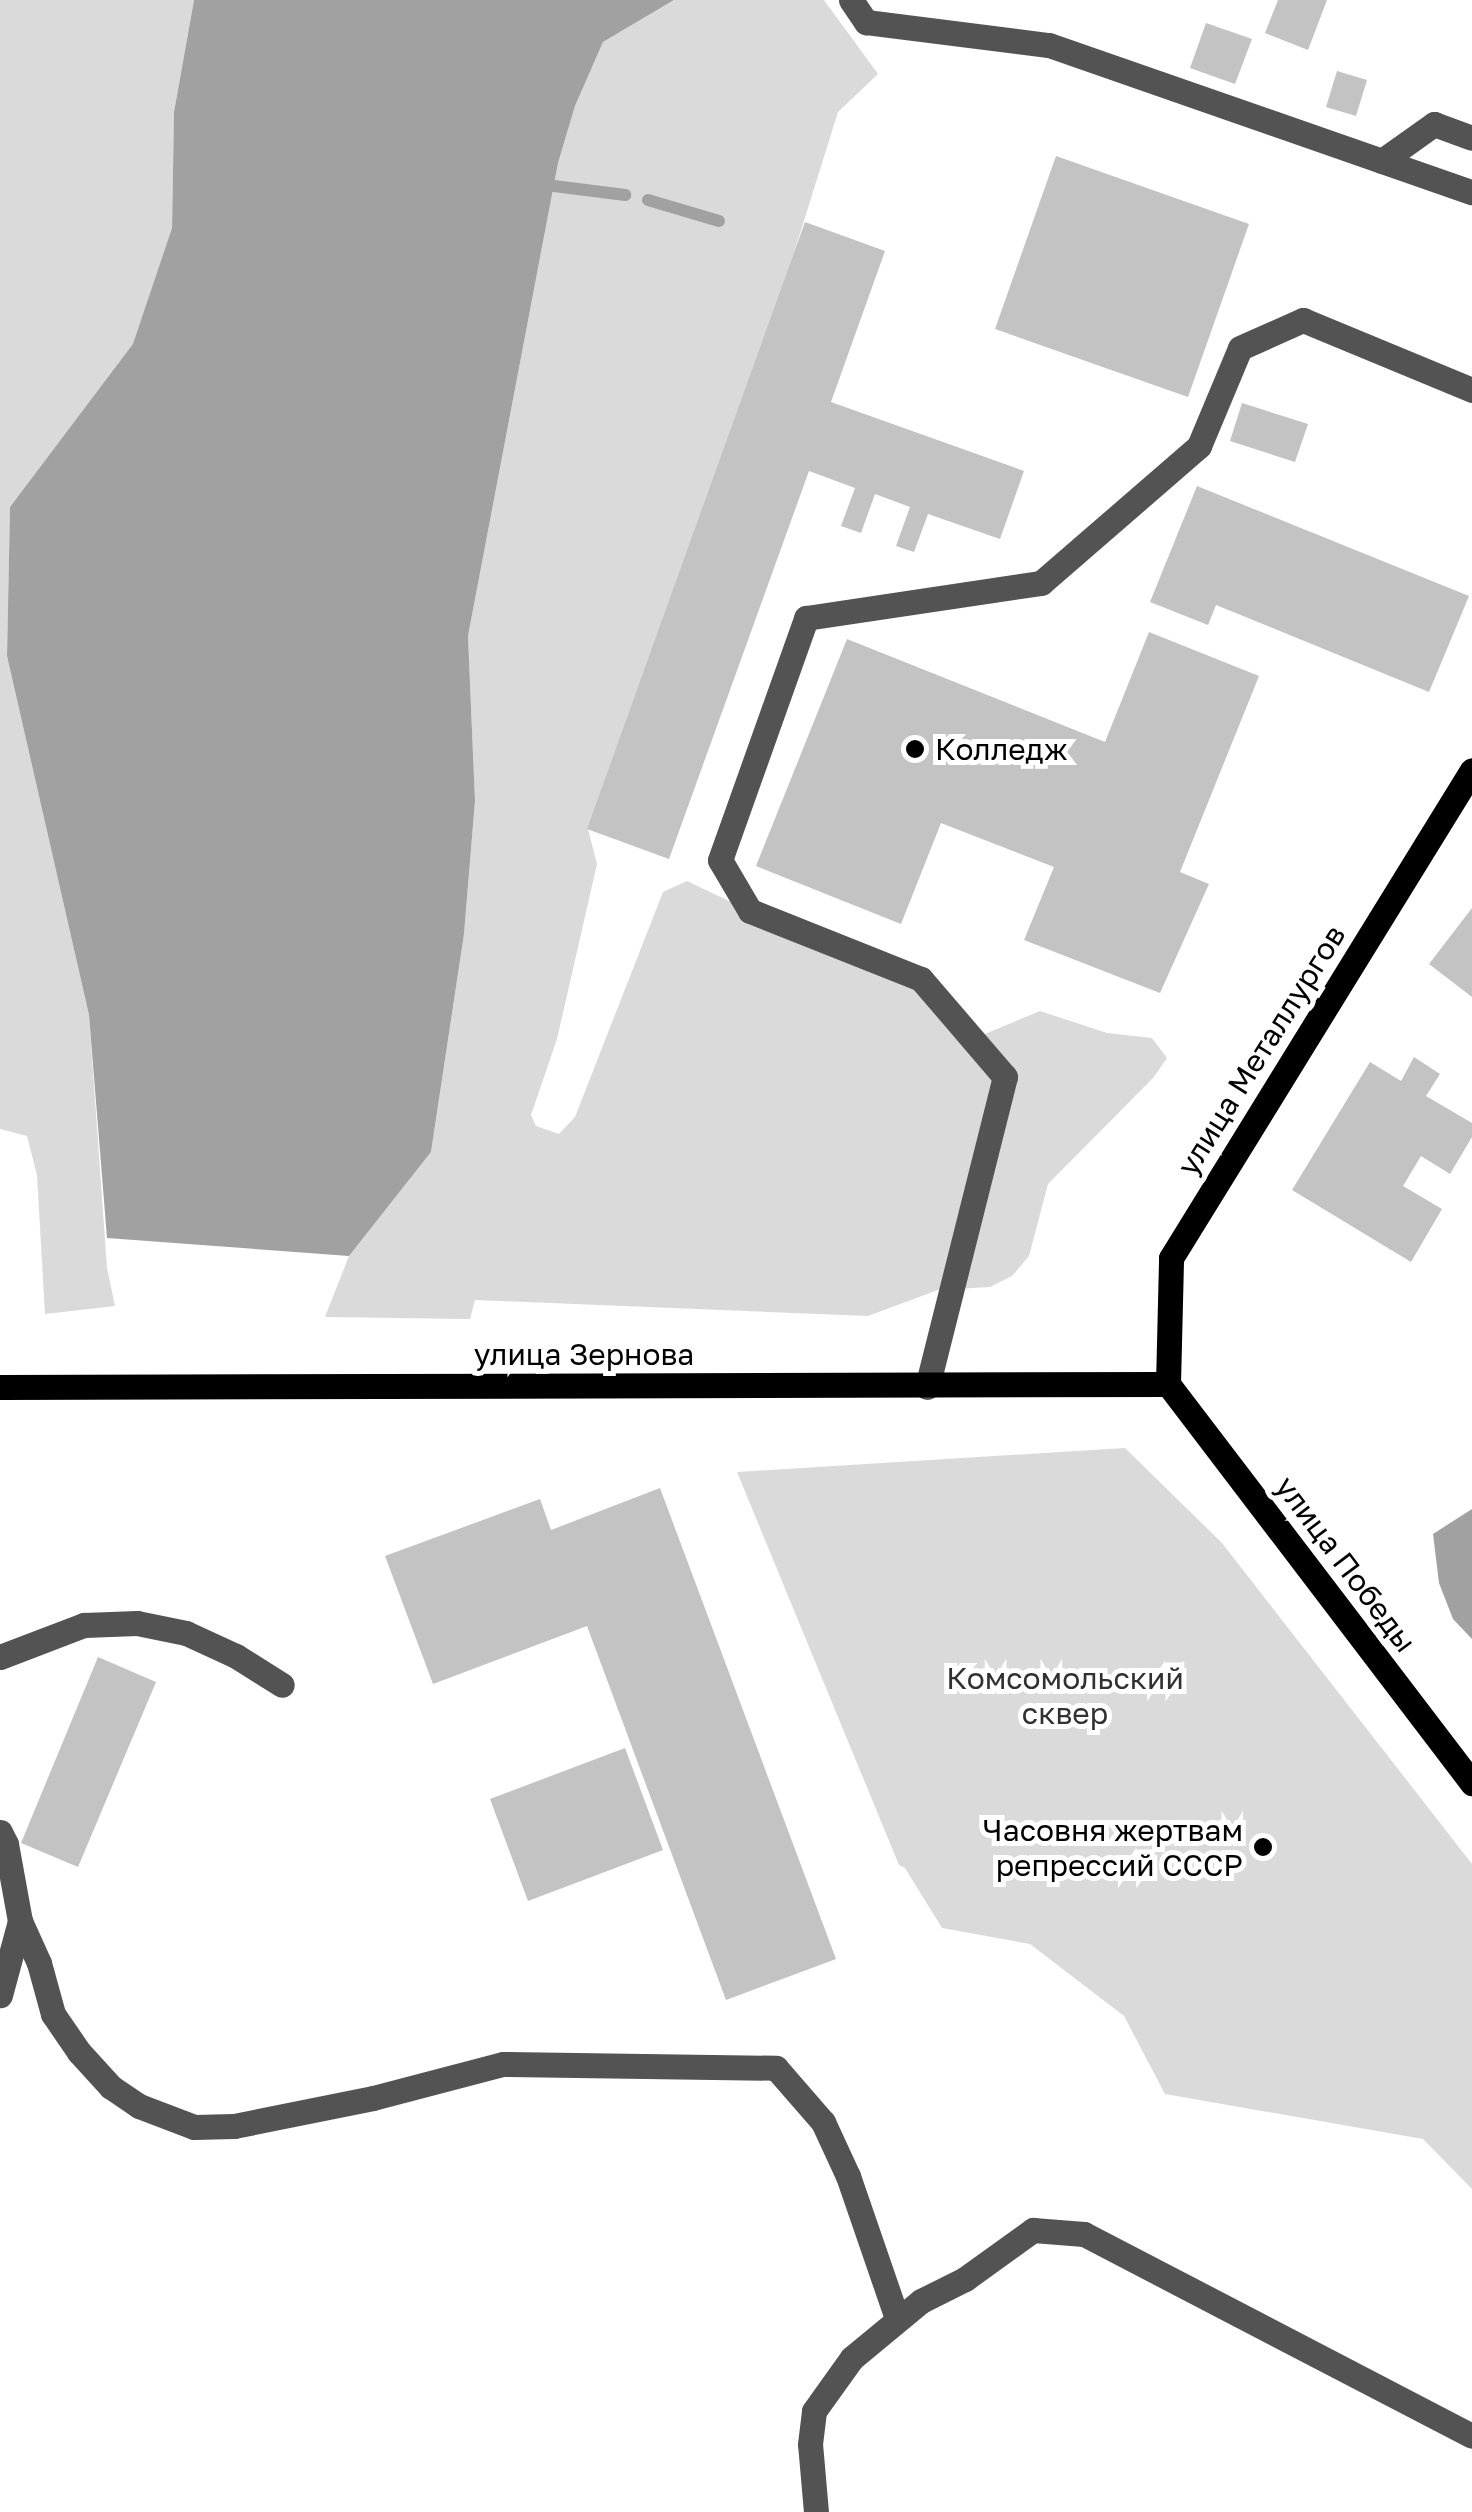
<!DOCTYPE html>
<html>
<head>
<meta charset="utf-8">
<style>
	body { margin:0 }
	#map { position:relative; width:1472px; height:2512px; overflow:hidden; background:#fff; font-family:"Golos Text",sans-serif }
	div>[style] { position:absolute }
	.green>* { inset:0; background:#dadada }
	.water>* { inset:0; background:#a1a1a1 }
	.stream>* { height:12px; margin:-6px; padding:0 6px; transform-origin:6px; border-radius:6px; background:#a1a1a1 }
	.building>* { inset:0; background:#c3c3c3 }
	.minor>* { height:25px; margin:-12.5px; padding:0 12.5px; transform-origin:12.5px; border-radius:12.5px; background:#535353 }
	.major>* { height:25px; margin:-12.5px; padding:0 12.5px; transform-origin:12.5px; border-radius:12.5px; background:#000 }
	.dots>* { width:28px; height:28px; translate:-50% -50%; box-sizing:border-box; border:5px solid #fff; border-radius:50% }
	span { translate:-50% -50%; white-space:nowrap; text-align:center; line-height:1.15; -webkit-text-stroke:10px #fff; paint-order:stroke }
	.poi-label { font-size:30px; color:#000 }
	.left { translate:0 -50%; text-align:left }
	.right { translate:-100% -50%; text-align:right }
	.street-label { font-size:30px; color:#000 }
	.park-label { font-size:30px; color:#313131 }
</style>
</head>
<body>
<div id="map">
	<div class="green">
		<i style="clip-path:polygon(0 0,194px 0,174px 112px,172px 228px,134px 344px,10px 507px,7px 656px,89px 1015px,107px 1268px,115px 1306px,45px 1314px,37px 1175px,27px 1136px,0 1129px)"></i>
		<i style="clip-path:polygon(674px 0,824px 0,878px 74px,838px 112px,792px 259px,588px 829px,597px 864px,557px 1039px,531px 1115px,536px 1126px,559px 1134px,575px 1117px,663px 892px,687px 881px,750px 911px,881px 957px,975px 1038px,1040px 1011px,1107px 1033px,1152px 1038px,1167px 1058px,1153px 1078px,1048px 1184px,1029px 1256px,1012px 1276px,990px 1287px,938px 1290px,868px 1316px,475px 1300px,470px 1319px,325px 1317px,349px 1256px,431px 1152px,464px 934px,475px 802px,468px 636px,558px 163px,575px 106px,603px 42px)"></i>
		<i style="clip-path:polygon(1125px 1448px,1222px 1543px,1472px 1864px,1472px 2189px,1423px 2139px,1165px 2094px,1124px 2016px,1030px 1944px,942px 1928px,905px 1868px,899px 1865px,737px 1472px)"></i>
	</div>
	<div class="water">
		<i style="clip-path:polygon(194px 0,674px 0,603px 42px,575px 106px,558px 163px,468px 636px,475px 801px,464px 934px,431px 1152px,349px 1256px,107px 1238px,89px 1015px,7px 656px,10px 507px,133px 344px,172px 228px,174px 112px)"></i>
		<i style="clip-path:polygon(1472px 1509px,1472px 1639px,1453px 1619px,1439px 1583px,1433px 1534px)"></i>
	</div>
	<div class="stream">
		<i style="left:538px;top:184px;width:88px;rotate:7.2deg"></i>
		<i style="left:648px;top:200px;width:74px;rotate:16.5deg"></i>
	</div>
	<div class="building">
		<i style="clip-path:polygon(1278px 0,1327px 0,1308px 50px,1265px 33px)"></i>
		<i style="clip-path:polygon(1206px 23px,1252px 39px,1235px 84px,1190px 68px)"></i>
		<i style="clip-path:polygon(1337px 71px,1367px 80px,1356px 116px,1326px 107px)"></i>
		<i style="clip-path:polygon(1056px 156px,1249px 224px,1188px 397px,995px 329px)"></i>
		<i style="clip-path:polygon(805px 222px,885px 251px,831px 402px,1024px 471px,1000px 539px,928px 514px,914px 552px,896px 546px,910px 507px,875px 494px,861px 533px,841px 526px,855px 488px,809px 471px,669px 859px,587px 829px)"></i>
		<i style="clip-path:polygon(1242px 403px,1308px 424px,1295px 462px,1230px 441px)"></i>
		<i style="clip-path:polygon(1197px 486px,1469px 596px,1429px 692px,1216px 605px,1208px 625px,1150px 602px)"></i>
		<i style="clip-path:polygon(1149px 632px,1259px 676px,1180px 872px,1209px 884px,1160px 993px,1024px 940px,1054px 867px,941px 823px,901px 924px,756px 866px,847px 639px,1105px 742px)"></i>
		<i style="clip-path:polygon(1472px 908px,1472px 997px,1429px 964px)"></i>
		<i style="clip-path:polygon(1414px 1057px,1440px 1074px,1426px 1096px,1472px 1123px,1472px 1137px,1450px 1174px,1421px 1156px,1403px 1186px,1442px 1209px,1411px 1262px,1292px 1190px,1370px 1062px,1401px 1081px)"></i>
		<i style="clip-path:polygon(660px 1488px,836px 1959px,726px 2000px,587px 1626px,433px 1684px,385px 1556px,540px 1499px,551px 1530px)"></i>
		<i style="clip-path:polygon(98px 1657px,156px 1682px,78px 1867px,21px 1843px)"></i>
		<i style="clip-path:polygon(625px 1748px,663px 1850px,528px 1901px,490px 1799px)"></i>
	</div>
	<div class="minor">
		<i style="left:851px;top:0;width:27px;rotate:56deg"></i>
		<i style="left:866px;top:22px;width:184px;rotate:7.2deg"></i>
		<i style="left:1049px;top:45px;width:448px;rotate:19.2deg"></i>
		<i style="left:1382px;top:161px;width:64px;rotate:-35.4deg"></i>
		<i style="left:1434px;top:124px;width:40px;rotate:20.2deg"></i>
		<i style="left:927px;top:1387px;width:320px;rotate:-75.9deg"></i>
		<i style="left:1005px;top:1077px;width:129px;rotate:-130.6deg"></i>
		<i style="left:921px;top:979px;width:184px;rotate:-158.3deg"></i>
		<i style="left:750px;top:911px;width:59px;rotate:-120.5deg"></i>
		<i style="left:720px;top:860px;width:257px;rotate:-70.4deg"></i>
		<i style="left:806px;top:618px;width:238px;rotate:-8.5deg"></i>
		<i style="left:1041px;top:583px;width:209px;rotate:-40.9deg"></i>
		<i style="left:1199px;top:446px;width:106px;rotate:-67.3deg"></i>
		<i style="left:1240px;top:348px;width:69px;rotate:-24deg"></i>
		<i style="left:1303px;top:320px;width:183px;rotate:22.5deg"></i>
		<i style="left:0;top:1657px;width:90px;rotate:-20.9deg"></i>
		<i style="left:84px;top:1625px;width:53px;rotate:-2.2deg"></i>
		<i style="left:137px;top:1623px;width:50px;rotate:11.5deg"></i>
		<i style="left:186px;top:1633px;width:55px;rotate:24.7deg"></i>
		<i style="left:236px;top:1656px;width:54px;rotate:32.2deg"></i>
		<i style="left:0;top:1832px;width:13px;rotate:63deg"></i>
		<i style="left:6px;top:1844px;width:78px;rotate:79.7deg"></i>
		<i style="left:20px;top:1921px;width:77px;rotate:105.1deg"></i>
		<i style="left:20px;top:1921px;width:46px;rotate:65.7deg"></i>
		<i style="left:39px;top:1963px;width:53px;rotate:74.6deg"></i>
		<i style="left:53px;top:2014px;width:46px;rotate:55.6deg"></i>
		<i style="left:79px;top:2052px;width:47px;rotate:47.6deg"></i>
		<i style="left:111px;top:2087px;width:34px;rotate:34deg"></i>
		<i style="left:139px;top:2106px;width:59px;rotate:20.9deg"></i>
		<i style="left:194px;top:2127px;width:40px;rotate:-1.4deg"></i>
		<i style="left:234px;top:2126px;width:142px;rotate:-11.4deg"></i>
		<i style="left:373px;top:2098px;width:134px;rotate:-14.7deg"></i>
		<i style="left:503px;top:2064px;width:273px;rotate:0.8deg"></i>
		<i style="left:776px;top:2068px;width:72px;rotate:49deg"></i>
		<i style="left:823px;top:2122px;width:60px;rotate:65.2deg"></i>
		<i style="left:848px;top:2176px;width:150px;rotate:71deg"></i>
		<i style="left:816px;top:2512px;width:68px;rotate:-95deg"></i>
		<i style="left:810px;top:2444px;width:33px;rotate:-83deg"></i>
		<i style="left:814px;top:2411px;width:65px;rotate:-54.4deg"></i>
		<i style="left:852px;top:2358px;width:89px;rotate:-39.6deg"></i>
		<i style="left:921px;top:2301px;width:49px;rotate:-26.6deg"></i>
		<i style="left:965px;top:2279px;width:84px;rotate:-35.8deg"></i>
		<i style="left:1033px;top:2230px;width:51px;rotate:4.5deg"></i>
		<i style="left:1084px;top:2234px;width:437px;rotate:27.5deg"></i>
	</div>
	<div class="major">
		<i style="left:1168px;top:1384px;width:126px;rotate:-88.6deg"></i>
		<i style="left:1171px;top:1258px;width:573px;rotate:-58.33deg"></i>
		<i style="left:1168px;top:1384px;width:502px;rotate:52.7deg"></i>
		<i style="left:0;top:1387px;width:1168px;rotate:-0.15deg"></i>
	</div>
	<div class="dots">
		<i style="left:915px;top:749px;background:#000"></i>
		<i style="left:1263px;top:1847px;background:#000"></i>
	</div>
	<div class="poi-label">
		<span class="left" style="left:935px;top:749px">Колледж</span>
		<span class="right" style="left:1243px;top:1847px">Часовня жертвам<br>репрессий СССР</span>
	</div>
	<div class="street-label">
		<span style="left:1261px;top:1050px;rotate:-58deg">улица Металлургов</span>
		<span style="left:584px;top:1354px">улица Зернова</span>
		<span style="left:1346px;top:1564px;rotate:53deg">улица Победы</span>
	</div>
	<div class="park-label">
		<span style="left:1065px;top:1695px">Комсомольский<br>сквер</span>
	</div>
</div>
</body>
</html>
